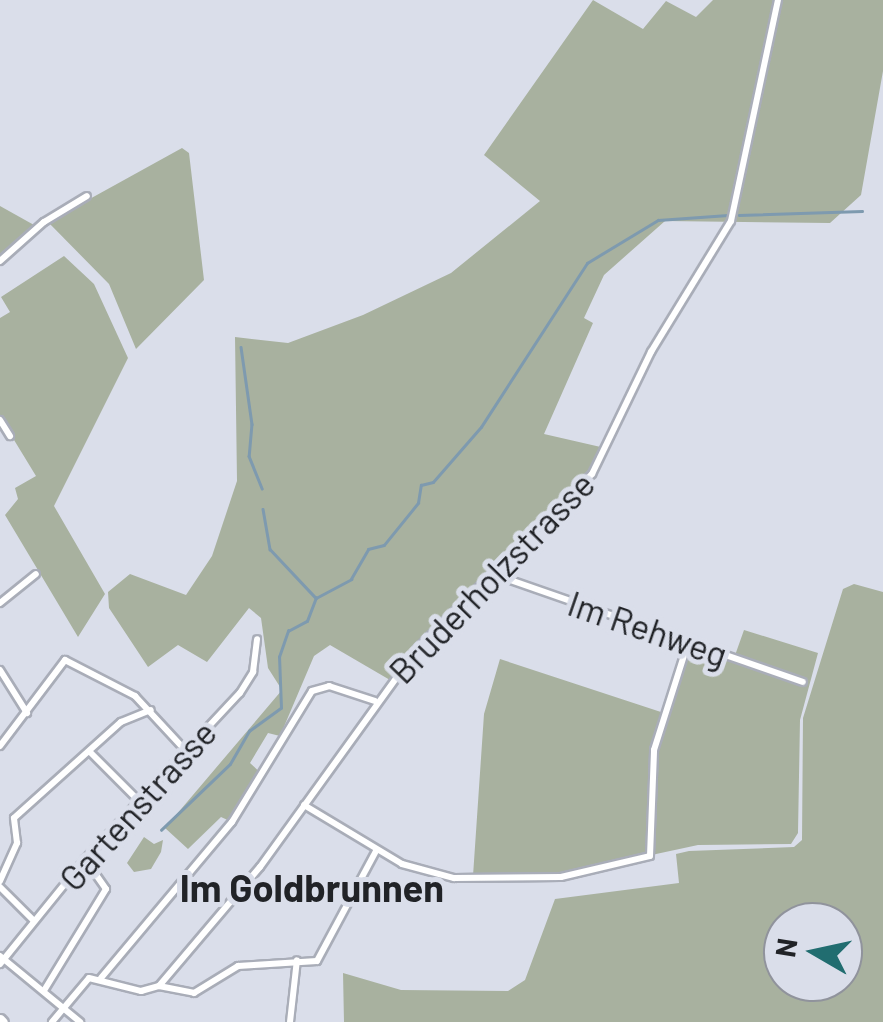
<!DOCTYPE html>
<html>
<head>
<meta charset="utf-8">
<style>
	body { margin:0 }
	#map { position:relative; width:883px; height:1022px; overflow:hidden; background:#dadeea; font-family:Barlow,sans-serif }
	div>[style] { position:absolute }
	.green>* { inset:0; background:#a8b19f }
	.stream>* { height:2.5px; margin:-1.25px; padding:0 1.25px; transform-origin:1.25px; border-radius:1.25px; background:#7e9aaf }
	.roads { filter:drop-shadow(2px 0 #a9adb8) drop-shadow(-2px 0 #a9adb8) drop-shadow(0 2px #a9adb8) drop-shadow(0 -2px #a9adb8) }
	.minor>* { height:6px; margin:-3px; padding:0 3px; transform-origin:3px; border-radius:3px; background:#fff }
	.secondary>* { height:9px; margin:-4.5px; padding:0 4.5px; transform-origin:4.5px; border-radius:4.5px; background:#fff }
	span { translate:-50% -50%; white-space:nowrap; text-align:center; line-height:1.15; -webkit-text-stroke:10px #dadeea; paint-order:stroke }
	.street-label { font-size:35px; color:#212327 }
	.neighbourhood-label { font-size:38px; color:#212327; font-weight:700 }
	.north { position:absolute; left:763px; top:902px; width:100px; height:100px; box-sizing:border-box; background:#dadeea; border:2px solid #90939c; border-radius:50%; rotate:279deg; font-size:28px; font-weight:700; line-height:40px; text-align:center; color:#212327 }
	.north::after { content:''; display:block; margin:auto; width:35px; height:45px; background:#216d70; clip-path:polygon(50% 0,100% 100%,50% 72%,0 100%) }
</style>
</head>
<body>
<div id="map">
	<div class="green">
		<i style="clip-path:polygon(593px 0,643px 29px,666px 1px,696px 17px,713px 0,883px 0,883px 71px,861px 195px,830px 223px,665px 221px,604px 275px,584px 318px,593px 323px,544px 434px,605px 448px,598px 461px,439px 621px,390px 680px,330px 645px,314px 656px,280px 736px,268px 733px,250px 763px,264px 776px,232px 822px,221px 817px,188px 849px,165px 828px,282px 690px,268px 668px,261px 618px,249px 608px,207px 662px,178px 645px,148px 667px,109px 608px,108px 592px,130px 574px,186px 595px,212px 556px,237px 481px,235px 337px,288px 343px,363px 315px,451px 273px,540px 201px,484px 155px)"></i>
		<i style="clip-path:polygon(182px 148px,189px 153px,204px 280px,136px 349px,109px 284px,48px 222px)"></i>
		<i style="clip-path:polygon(0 206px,34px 225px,0 256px)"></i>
		<i style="clip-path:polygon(64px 256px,94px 284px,128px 358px,54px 506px,105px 594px,78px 637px,5px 515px,18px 499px,15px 488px,36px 476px,0 417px,0 318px,10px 312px,1px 297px)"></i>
		<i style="clip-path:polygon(evenodd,854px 584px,883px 592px,883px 1022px,344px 1022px,343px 973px,401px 990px,508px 991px,525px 980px,555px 899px,679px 883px,676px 854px,689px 851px,794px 847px,802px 840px,803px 718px,843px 589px,854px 584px,783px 922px,843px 922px,843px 982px,783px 982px,783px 922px)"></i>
		<i style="clip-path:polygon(744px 630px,818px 653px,800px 720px,798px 833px,791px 844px,698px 845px,563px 874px,473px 876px,484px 714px,500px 659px,667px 714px,689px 646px,733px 661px)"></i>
		<i style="clip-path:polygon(144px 837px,154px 844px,163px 840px,161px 852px,151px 869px,134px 872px,127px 863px)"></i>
	</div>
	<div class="stream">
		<i style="left:739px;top:215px;width:123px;rotate:-1.9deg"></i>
		<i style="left:241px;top:347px;width:78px;rotate:81.9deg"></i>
		<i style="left:252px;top:424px;width:32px;rotate:95deg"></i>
		<i style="left:249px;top:456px;width:35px;rotate:68deg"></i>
		<i style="left:263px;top:509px;width:41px;rotate:80.1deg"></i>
		<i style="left:270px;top:549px;width:67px;rotate:46.8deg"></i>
		<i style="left:161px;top:830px;width:95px;rotate:-43.7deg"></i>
		<i style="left:230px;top:764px;width:38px;rotate:-60deg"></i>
		<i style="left:249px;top:731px;width:39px;rotate:-36deg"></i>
		<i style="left:281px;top:708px;width:51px;rotate:-92.2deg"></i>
		<i style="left:279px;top:657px;width:28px;rotate:-71deg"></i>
		<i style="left:288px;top:631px;width:21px;rotate:-28deg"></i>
		<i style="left:307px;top:621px;width:25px;rotate:-69deg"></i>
		<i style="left:316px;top:598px;width:40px;rotate:-28deg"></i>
		<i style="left:351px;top:579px;width:34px;rotate:-60deg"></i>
		<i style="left:368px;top:549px;width:16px;rotate:-14deg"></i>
		<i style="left:384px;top:545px;width:54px;rotate:-51deg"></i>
		<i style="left:418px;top:503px;width:18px;rotate:-81deg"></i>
		<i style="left:421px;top:485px;width:12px;rotate:-14deg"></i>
		<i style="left:433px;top:482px;width:73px;rotate:-48.9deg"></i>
		<i style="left:481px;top:427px;width:195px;rotate:-57.1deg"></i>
		<i style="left:587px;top:263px;width:83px;rotate:-31.2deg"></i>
		<i style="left:658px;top:220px;width:70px;rotate:-4.1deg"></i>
	</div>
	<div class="roads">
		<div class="minor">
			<i style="left:0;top:261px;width:59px;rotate:-41.6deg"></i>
			<i style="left:44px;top:222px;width:50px;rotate:-31.2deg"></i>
			<i style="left:0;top:420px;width:19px;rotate:58deg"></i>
			<i style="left:493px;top:574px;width:328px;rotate:19.2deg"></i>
			<i style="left:0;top:603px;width:46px;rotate:-38.9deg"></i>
			<i style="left:0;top:670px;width:51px;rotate:57.9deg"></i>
			<i style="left:0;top:746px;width:108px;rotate:-52.9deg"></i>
			<i style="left:65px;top:660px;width:79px;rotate:27.2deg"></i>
			<i style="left:135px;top:696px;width:72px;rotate:47.2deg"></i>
			<i style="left:90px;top:752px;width:69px;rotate:45deg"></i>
			<i style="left:304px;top:805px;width:114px;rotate:31deg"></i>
			<i style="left:402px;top:864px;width:54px;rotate:15.1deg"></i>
			<i style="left:454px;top:878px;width:107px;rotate:-0.5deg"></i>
			<i style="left:561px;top:877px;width:91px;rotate:-13.3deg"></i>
			<i style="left:650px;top:856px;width:106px;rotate:-87.8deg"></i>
			<i style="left:654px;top:750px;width:112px;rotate:-72.4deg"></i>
			<i style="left:0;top:881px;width:42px;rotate:-65.9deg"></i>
			<i style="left:17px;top:843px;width:25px;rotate:-97deg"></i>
			<i style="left:14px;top:818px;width:144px;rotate:-41.9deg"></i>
			<i style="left:121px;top:722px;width:32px;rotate:-22deg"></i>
			<i style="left:0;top:887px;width:48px;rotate:45deg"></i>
			<i style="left:0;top:956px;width:104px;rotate:39.5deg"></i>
			<i style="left:0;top:964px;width:135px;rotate:-51deg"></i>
			<i style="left:85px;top:859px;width:227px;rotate:-47deg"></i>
			<i style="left:240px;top:693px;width:25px;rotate:-58deg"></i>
			<i style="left:253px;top:672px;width:33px;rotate:-83deg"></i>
			<i style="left:101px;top:978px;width:204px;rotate:-50deg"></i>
			<i style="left:232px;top:822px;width:153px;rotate:-58.6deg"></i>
			<i style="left:312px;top:691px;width:18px;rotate:-16deg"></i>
			<i style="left:329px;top:686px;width:48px;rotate:18.1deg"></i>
			<i style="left:159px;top:986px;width:36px;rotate:11deg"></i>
			<i style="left:194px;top:993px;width:52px;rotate:-31.5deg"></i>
			<i style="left:238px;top:966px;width:79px;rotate:-3.6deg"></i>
			<i style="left:317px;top:961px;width:125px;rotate:-61.8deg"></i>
			<i style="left:45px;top:989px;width:117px;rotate:-58.6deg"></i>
			<i style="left:106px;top:889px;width:37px;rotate:-125deg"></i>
			<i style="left:52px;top:1022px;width:57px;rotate:-49.9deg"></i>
			<i style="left:89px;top:978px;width:54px;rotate:14deg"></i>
			<i style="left:141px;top:991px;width:19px;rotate:-16deg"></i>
			<i style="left:159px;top:986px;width:156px;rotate:-49.7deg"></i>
			<i style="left:260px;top:867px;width:270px;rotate:-54.2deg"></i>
			<i style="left:418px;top:648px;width:246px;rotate:-45deg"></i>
			<i style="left:592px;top:474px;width:136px;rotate:-64.2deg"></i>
			<i style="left:651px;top:352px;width:153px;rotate:-58.6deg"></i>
			<i style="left:731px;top:221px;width:226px;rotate:-78deg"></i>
			<i style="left:290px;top:1022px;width:62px;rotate:-83.6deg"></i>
		</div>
		<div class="secondary">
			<i style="left:0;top:1019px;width:4px;rotate:45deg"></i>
		</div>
	</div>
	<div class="street-label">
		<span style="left:491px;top:577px;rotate:-46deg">Bruderholzstrasse</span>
		<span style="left:648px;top:628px;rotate:19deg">Im Rehweg</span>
		<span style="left:137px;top:805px;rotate:-48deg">Gartenstrasse</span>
	</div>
	<div class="neighbourhood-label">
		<span style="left:312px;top:888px">Im Goldbrunnen</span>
	</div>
	<div class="north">N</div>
</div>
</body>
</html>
